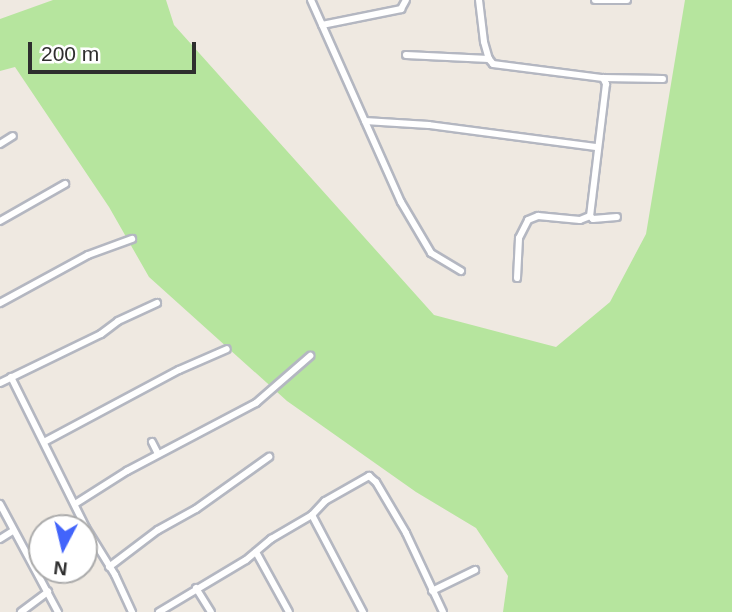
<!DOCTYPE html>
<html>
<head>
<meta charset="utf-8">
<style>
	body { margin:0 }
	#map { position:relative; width:732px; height:612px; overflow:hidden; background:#efe9e1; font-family:Helvetica,sans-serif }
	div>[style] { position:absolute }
	.green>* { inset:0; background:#b6e59e }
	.roads { filter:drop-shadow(2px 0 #b4b7c1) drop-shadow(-2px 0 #b4b7c1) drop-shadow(0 2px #b4b7c1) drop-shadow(0 -2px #b4b7c1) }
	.street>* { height:6px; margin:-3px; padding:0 3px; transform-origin:3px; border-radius:3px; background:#fff }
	span { translate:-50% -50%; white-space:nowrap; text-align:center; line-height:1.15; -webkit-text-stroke:7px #fff; paint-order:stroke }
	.north { position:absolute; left:28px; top:514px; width:70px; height:70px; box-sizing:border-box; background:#fff; border:2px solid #ababab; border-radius:50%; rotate:187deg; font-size:19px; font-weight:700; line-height:28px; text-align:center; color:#2e2e2e }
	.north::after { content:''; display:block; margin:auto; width:24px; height:32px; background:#4264fb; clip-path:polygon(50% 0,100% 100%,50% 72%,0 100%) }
	.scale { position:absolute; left:28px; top:42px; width:168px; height:32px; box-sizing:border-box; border:4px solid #2e2e2e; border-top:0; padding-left:9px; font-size:21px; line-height:24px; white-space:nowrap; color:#2e2e2e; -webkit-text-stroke:5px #fff; paint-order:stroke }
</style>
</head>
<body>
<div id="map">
	<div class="green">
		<i style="clip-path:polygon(53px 0,166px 0,174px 25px,434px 315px,556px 347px,610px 302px,646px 234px,685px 0,732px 0,732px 612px,503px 612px,508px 576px,476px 528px,416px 492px,287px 401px,149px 277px,109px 207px,15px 67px,0 71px,0 19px)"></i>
	</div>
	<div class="roads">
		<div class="street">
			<i style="left:311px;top:0;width:221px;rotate:66deg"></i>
			<i style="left:401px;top:202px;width:59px;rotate:59.5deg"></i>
			<i style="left:431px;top:253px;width:35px;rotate:31deg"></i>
			<i style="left:479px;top:0;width:42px;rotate:83.2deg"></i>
			<i style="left:484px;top:42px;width:18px;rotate:74deg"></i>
			<i style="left:489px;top:59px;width:6px;rotate:51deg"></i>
			<i style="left:493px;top:64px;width:111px;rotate:7.3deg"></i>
			<i style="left:603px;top:78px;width:7px;rotate:63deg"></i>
			<i style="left:606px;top:84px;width:133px;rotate:96.9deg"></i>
			<i style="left:590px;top:216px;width:4px;rotate:45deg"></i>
			<i style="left:593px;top:219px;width:24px;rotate:-5deg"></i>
			<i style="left:595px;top:0;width:32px"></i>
			<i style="left:322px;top:25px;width:81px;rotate:-11.4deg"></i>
			<i style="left:401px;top:9px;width:10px;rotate:-61deg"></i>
			<i style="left:406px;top:55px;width:83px;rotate:2.8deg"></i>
			<i style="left:603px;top:78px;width:60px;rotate:1deg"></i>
			<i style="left:365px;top:121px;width:64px;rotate:3.6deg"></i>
			<i style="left:429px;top:125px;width:169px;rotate:7.5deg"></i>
			<i style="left:0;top:144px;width:15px;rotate:-32deg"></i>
			<i style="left:0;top:221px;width:75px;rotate:-29.6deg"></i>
			<i style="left:517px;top:278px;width:40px;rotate:-87.1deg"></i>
			<i style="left:519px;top:238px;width:20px;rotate:-63deg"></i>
			<i style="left:528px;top:220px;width:11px;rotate:-22deg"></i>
			<i style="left:538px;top:216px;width:42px;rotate:5.4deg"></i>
			<i style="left:580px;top:220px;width:11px;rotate:-22deg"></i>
			<i style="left:0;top:303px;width:100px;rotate:-28.6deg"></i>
			<i style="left:88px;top:255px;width:47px;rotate:-20deg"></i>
			<i style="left:11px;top:377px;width:169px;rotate:63.6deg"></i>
			<i style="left:86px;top:528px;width:55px;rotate:58.3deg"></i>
			<i style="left:115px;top:575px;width:41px;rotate:65.3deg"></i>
			<i style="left:0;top:383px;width:112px;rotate:-25.9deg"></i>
			<i style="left:101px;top:334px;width:21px;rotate:-37deg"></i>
			<i style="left:118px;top:321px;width:43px;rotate:-24.8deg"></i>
			<i style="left:44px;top:442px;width:153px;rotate:-28.1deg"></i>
			<i style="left:179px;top:370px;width:52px;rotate:-23.6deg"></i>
			<i style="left:152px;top:442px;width:13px;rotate:63deg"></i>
			<i style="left:0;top:504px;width:123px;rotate:61.8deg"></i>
			<i style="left:75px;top:504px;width:62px;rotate:-32.4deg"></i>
			<i style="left:127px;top:471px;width:146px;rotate:-27.8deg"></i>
			<i style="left:256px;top:403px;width:72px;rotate:-41deg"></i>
			<i style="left:312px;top:515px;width:110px;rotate:62.3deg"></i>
			<i style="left:0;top:539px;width:15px;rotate:-32deg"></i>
			<i style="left:256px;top:552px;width:68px;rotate:61.2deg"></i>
			<i style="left:109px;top:567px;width:61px;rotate:-37.1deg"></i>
			<i style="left:158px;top:530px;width:43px;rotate:-28.9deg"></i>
			<i style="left:196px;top:509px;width:90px;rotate:-35.5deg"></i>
			<i style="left:196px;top:588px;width:28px;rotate:58deg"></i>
			<i style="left:432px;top:591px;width:48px;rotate:-26deg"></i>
			<i style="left:21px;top:612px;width:34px;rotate:-37deg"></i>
			<i style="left:159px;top:612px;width:101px;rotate:-30.9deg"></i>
			<i style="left:246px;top:560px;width:33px;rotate:-40deg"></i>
			<i style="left:271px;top:539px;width:48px;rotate:-30.3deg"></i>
			<i style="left:312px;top:515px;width:19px;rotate:-47deg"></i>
			<i style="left:325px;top:501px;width:51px;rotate:-29.6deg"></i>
			<i style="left:369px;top:476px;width:9px;rotate:41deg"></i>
			<i style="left:376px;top:482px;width:59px;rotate:59.5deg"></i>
			<i style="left:406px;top:533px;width:87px;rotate:64.9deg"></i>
		</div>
	</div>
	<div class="north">N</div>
	<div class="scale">200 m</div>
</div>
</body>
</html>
